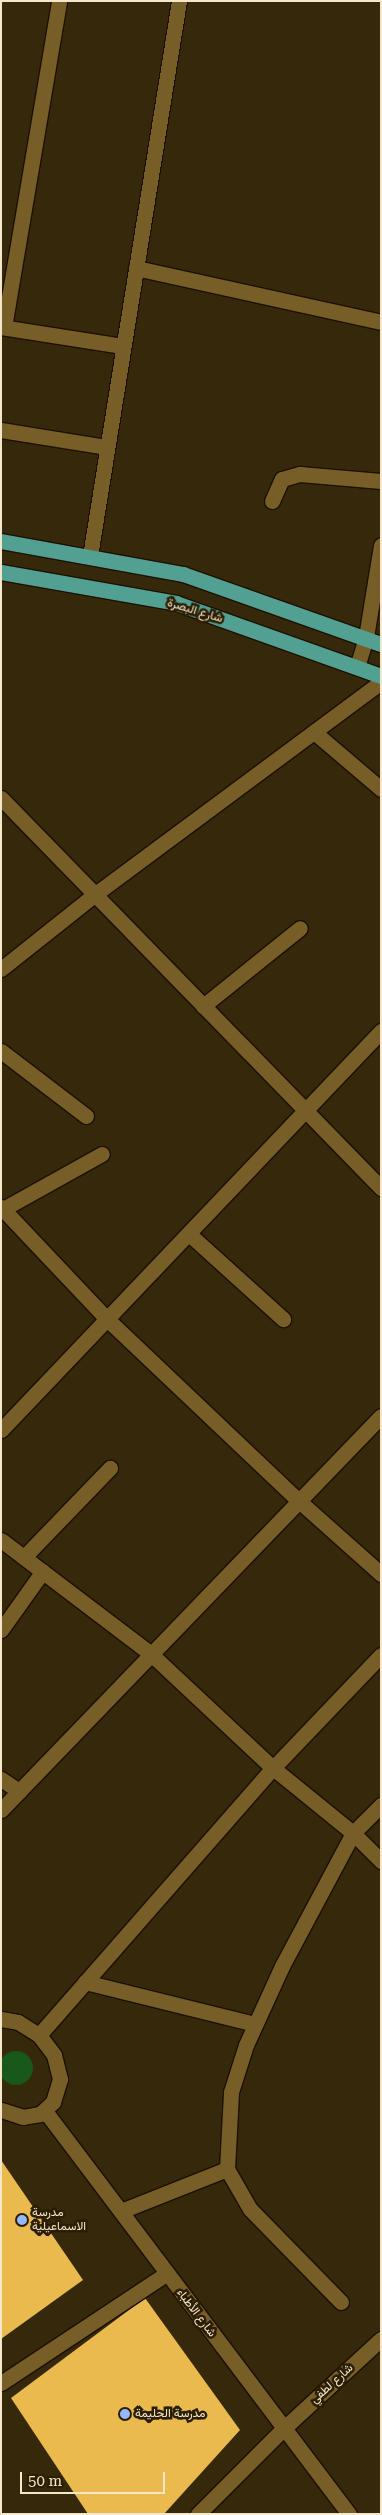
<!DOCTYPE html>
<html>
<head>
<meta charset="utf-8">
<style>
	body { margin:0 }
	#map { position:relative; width:382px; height:2515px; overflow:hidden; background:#36280b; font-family:"Roboto Serif",Vazirmatn,serif }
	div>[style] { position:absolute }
	.green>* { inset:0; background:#19581b }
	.round { border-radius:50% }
	.building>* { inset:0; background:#ebba4f }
	.roads { filter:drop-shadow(1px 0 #1d1000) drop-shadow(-1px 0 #1d1000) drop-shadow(0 1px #1d1000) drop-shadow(0 -1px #1d1000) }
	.minor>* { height:15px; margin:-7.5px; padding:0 7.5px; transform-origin:7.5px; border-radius:7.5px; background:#775e27 }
	.major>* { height:15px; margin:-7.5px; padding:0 7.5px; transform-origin:7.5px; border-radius:7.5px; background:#51a092 }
	.dots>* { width:14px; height:14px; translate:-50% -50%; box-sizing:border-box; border:2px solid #2b1e02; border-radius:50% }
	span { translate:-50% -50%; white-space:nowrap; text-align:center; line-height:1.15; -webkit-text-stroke:5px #2b1e02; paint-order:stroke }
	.street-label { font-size:12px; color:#f5e7cb }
	.poi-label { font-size:12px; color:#f5e7cb }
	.left { translate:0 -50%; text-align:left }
	.frame { position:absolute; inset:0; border:2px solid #f5e7cb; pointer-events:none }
	.scale { position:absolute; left:20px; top:2472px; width:145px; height:22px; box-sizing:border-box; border:2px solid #f5e7cb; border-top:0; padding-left:6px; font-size:15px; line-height:18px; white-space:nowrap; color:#f5e7cb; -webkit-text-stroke:4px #2b1e02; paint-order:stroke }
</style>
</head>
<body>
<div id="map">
	<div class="green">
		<i class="round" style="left:-1px;top:2051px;width:34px;height:34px"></i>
	</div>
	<div class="building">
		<i style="clip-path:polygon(1px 2160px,83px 2280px,1px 2339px)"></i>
		<i style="clip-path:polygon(145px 2298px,240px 2430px,164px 2514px,88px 2514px,11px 2398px)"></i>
	</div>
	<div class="roads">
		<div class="minor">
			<i style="left:136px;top:268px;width:251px;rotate:12.4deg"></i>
			<i style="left:1px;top:327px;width:123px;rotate:8.9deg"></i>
			<i style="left:4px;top:327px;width:331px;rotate:-80.4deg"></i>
			<i style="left:1px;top:430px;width:106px;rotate:9.2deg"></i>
			<i style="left:272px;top:501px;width:24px;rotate:-66deg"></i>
			<i style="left:282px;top:479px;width:19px;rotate:-16deg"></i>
			<i style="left:300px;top:474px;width:81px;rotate:4.9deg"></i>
			<i style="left:90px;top:556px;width:562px;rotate:-80.89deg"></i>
			<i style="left:357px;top:667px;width:31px;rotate:-73deg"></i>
			<i style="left:366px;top:637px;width:93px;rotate:-80.7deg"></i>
			<i style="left:314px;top:732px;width:88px;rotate:40.4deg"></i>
			<i style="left:1px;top:798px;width:545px;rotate:45.74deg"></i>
			<i style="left:1px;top:969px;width:119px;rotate:-38.5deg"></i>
			<i style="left:94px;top:895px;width:357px;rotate:-36.6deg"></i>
			<i style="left:203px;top:1006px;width:124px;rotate:-38.8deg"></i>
			<i style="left:1px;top:1051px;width:107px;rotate:37.4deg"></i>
			<i style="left:1px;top:1207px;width:154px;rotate:46.6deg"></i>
			<i style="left:107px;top:1319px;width:265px;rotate:43.5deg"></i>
			<i style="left:299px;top:1501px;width:110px;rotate:41.7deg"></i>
			<i style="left:3px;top:1209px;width:113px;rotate:-29.1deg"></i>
			<i style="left:189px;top:1234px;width:127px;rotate:42.1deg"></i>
			<i style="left:1px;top:1430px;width:551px;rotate:-46.4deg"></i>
			<i style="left:1px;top:1540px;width:188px;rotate:37.2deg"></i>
			<i style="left:151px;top:1654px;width:167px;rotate:43.1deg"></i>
			<i style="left:273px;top:1768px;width:103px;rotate:39.1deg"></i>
			<i style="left:353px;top:1833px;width:40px;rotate:45deg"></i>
			<i style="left:24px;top:1557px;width:124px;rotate:-46deg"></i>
			<i style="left:1px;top:1630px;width:72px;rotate:-54.6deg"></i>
			<i style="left:1px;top:1779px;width:22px;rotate:34deg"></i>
			<i style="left:1px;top:1810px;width:547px;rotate:-46.04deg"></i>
			<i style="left:85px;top:1982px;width:175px;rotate:13.9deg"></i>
			<i style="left:1px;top:2019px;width:17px;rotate:10deg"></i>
			<i style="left:18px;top:2022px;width:25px;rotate:32deg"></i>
			<i style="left:39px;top:2035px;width:25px;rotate:53deg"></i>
			<i style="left:54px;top:2055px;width:25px;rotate:76deg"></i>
			<i style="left:60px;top:2079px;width:24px;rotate:107deg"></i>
			<i style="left:53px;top:2102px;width:18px;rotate:137deg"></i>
			<i style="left:40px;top:2114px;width:17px;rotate:170deg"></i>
			<i style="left:23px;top:2117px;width:23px;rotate:-162deg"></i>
			<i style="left:39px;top:2035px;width:355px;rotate:-48.8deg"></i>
			<i style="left:273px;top:1768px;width:156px;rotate:-46.3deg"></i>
			<i style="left:45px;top:2111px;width:505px;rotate:52.97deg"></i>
			<i style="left:227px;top:2169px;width:46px;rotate:60.1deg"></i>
			<i style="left:250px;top:2209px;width:130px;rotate:45.6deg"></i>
			<i style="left:121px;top:2211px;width:114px;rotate:-21.6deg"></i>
			<i style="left:227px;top:2169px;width:77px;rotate:-87deg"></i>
			<i style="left:231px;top:2092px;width:49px;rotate:-72.3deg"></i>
			<i style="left:246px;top:2045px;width:87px;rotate:-65.5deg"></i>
			<i style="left:282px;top:1966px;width:151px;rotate:-61.9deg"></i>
			<i style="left:353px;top:1833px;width:40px;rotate:-45deg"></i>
			<i style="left:1px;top:2383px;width:199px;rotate:-33.5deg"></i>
			<i style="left:198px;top:2514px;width:120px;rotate:-45deg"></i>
			<i style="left:283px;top:2429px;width:133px;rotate:-42.6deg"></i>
		</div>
		<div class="major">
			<i style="left:1px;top:541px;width:185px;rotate:10.3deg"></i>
			<i style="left:183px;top:574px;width:210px;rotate:19.5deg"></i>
			<i style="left:1px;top:572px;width:178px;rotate:10deg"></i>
			<i style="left:176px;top:603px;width:218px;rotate:19.6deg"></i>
		</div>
	</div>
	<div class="dots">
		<i style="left:22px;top:2220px;background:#94b7fd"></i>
		<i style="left:125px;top:2414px;background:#94b7fd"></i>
	</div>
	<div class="street-label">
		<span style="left:195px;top:611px;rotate:17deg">شارع البصرة</span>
		<span style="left:196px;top:2313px;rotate:53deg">شارع الأطباء</span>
		<span style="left:332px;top:2384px;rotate:-42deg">شارع لطفي</span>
	</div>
	<div class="poi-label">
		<span class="left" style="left:32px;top:2220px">مدرسة<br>الاسماعيلية</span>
		<span class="left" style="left:135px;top:2414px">مدرسة الحليمة</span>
	</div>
	<div class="frame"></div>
	<div class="scale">50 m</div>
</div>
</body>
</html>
